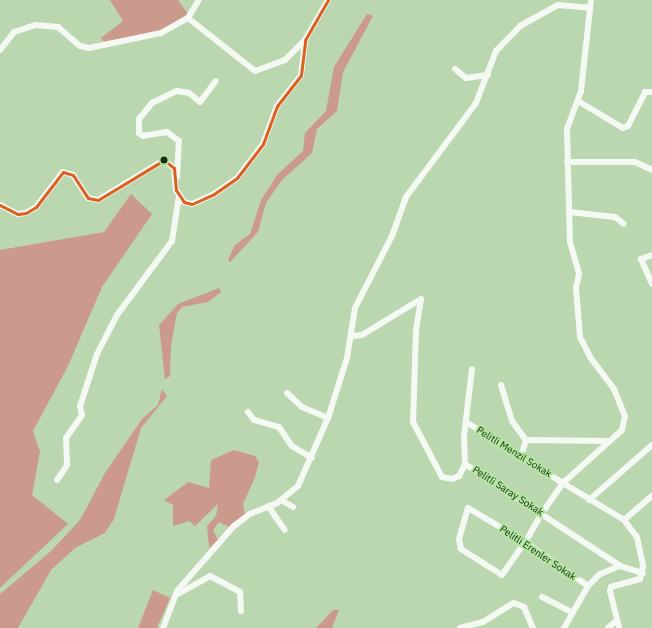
<!DOCTYPE html>
<html>
<head>
<meta charset="utf-8">
<style>
	body { margin:0 }
	#map { position:relative; width:652px; height:628px; overflow:hidden; background:#bbd7b0; font-family:"IBM Plex Sans",sans-serif }
	div>[style] { position:absolute }
	.forest>* { inset:0; background:#cc9a8c }
	.minor>* { height:6px; margin:-3px; padding:0 3px; transform-origin:3px; border-radius:3px; background:#f5f9f3 }
	.bus-1>* { height:3px; margin:-1.5px; padding:0 1.5px; transform-origin:1.5px; border-radius:1.5px; background:#dc6020 }
	.dots>* { width:11px; height:11px; translate:-50% -50%; box-sizing:border-box; border:2px solid #b3e6a1; border-radius:50% }
	span { translate:-50% -50%; white-space:nowrap; text-align:center; line-height:1.15; -webkit-text-stroke:4px #b3e6a1; paint-order:stroke }
	.street-label { font-size:10px; color:#1b2e13 }
</style>
</head>
<body>
<div id="map">
	<div class="forest">
		<i style="clip-path:polygon(110px 0,178px 0,188px 14px,161px 30px,105px 43px,101px 38px,123px 21px)"></i>
		<i style="clip-path:polygon(367px 14px,373px 16px,343px 72px,337px 111px,317px 129px,312px 153px,282px 180px,266px 203px,258px 232px,230px 262px,228px 260px,235px 245px,250px 234px,261px 200px,278px 174px,303px 151px,305px 133px,326px 111px,334px 67px)"></i>
		<i style="clip-path:polygon(131px 194px,152px 214px,102px 287px,68px 366px,33px 431px,40px 452px,32px 495px,68px 524px,0 588px,0 250px,104px 232px)"></i>
		<i style="clip-path:polygon(219px 288px,221px 292px,208px 302px,182px 307px,177px 313px,171px 345px,170px 376px,165px 379px,159px 325px,178px 304px)"></i>
		<i style="clip-path:polygon(162px 389px,167px 396px,141px 428px,114px 519px,105px 533px,75px 548px,51px 570px,18px 628px,0 628px,0 594px,51px 551px,80px 520px,105px 473px,142px 419px,158px 405px)"></i>
		<i style="clip-path:polygon(234px 450px,255px 456px,259px 462px,255px 477px,243px 504px,245px 514px,229px 527px,219px 522px,213px 530px,218px 540px,209px 548px,207px 526px,216px 516px,218px 504px,195px 526px,189px 521px,173px 526px,173px 505px,164px 500px,188px 482px,209px 488px,211px 460px)"></i>
		<i style="clip-path:polygon(153px 590px,170px 598px,157px 628px,138px 628px)"></i>
		<i style="clip-path:polygon(333px 610px,339px 610px,332px 628px,316px 628px)"></i>
	</div>
	<div class="minor">
		<i style="left:591px;top:0;width:92px;rotate:96.3deg"></i>
		<i style="left:581px;top:91px;width:40px;rotate:110.2deg"></i>
		<i style="left:567px;top:129px;width:113px;rotate:88.5deg"></i>
		<i style="left:570px;top:242px;width:33px;rotate:74deg"></i>
		<i style="left:579px;top:274px;width:14px;rotate:102deg"></i>
		<i style="left:576px;top:288px;width:49px;rotate:85.3deg"></i>
		<i style="left:580px;top:337px;width:22px;rotate:63deg"></i>
		<i style="left:590px;top:357px;width:40px;rotate:53deg"></i>
		<i style="left:614px;top:389px;width:29px;rotate:68deg"></i>
		<i style="left:625px;top:416px;width:14px;rotate:102deg"></i>
		<i style="left:622px;top:430px;width:79px;rotate:138.1deg"></i>
		<i style="left:563px;top:483px;width:71px;rotate:31.2deg"></i>
		<i style="left:624px;top:520px;width:21px;rotate:53deg"></i>
		<i style="left:637px;top:537px;width:30px;rotate:78deg"></i>
		<i style="left:643px;top:566px;width:13px;rotate:103deg"></i>
		<i style="left:640px;top:579px;width:30px;rotate:165deg"></i>
		<i style="left:611px;top:587px;width:4px;rotate:104deg"></i>
		<i style="left:610px;top:591px;width:38px;rotate:76deg"></i>
		<i style="left:558px;top:5px;width:32px;rotate:5deg"></i>
		<i style="left:188px;top:18px;width:21px;rotate:-59deg"></i>
		<i style="left:0;top:50px;width:23px;rotate:-52deg"></i>
		<i style="left:14px;top:32px;width:23px;rotate:-18deg"></i>
		<i style="left:36px;top:25px;width:22px;rotate:5deg"></i>
		<i style="left:58px;top:27px;width:29px;rotate:41deg"></i>
		<i style="left:80px;top:46px;width:9px;rotate:13deg"></i>
		<i style="left:89px;top:48px;width:74px;rotate:-11.8deg"></i>
		<i style="left:161px;top:33px;width:31px;rotate:-29deg"></i>
		<i style="left:188px;top:18px;width:85px;rotate:38.3deg"></i>
		<i style="left:255px;top:71px;width:32px;rotate:-20deg"></i>
		<i style="left:285px;top:60px;width:28px;rotate:-45deg"></i>
		<i style="left:455px;top:69px;width:14px;rotate:39deg"></i>
		<i style="left:466px;top:78px;width:22px;rotate:-8deg"></i>
		<i style="left:578px;top:101px;width:52px;rotate:31deg"></i>
		<i style="left:623px;top:128px;width:5px;rotate:-22deg"></i>
		<i style="left:628px;top:126px;width:38px;rotate:-63deg"></i>
		<i style="left:645px;top:92px;width:7px"></i>
		<i style="left:567px;top:162px;width:68px"></i>
		<i style="left:635px;top:162px;width:19px;rotate:25deg"></i>
		<i style="left:177px;top:177px;width:36px;rotate:-87deg"></i>
		<i style="left:179px;top:141px;width:15px;rotate:-143deg"></i>
		<i style="left:167px;top:132px;width:24px;rotate:171deg"></i>
		<i style="left:143px;top:136px;width:5px;rotate:-143deg"></i>
		<i style="left:139px;top:133px;width:14px;rotate:-90deg"></i>
		<i style="left:139px;top:119px;width:21px;rotate:-51deg"></i>
		<i style="left:152px;top:103px;width:28px;rotate:-26deg"></i>
		<i style="left:177px;top:91px;width:12px;rotate:9deg"></i>
		<i style="left:189px;top:93px;width:14px;rotate:39deg"></i>
		<i style="left:200px;top:102px;width:26px;rotate:-53deg"></i>
		<i style="left:0;top:205px;width:20px;rotate:27deg"></i>
		<i style="left:18px;top:214px;width:8px;rotate:-7deg"></i>
		<i style="left:26px;top:213px;width:12px;rotate:-31deg"></i>
		<i style="left:36px;top:207px;width:44px;rotate:-52.4deg"></i>
		<i style="left:63px;top:172px;width:10px;rotate:17deg"></i>
		<i style="left:73px;top:175px;width:27px;rotate:57deg"></i>
		<i style="left:88px;top:198px;width:10px;rotate:11deg"></i>
		<i style="left:98px;top:200px;width:77px;rotate:-31.2deg"></i>
		<i style="left:164px;top:160px;width:13px;rotate:39deg"></i>
		<i style="left:174px;top:168px;width:22px;rotate:85deg"></i>
		<i style="left:176px;top:190px;width:14px;rotate:56deg"></i>
		<i style="left:184px;top:202px;width:8px;rotate:14deg"></i>
		<i style="left:192px;top:204px;width:24px;rotate:-24deg"></i>
		<i style="left:214px;top:194px;width:28px;rotate:-35deg"></i>
		<i style="left:237px;top:178px;width:43px;rotate:-52.6deg"></i>
		<i style="left:263px;top:144px;width:40px;rotate:-69.8deg"></i>
		<i style="left:277px;top:106px;width:39px;rotate:-52deg"></i>
		<i style="left:301px;top:75px;width:35px;rotate:-83deg"></i>
		<i style="left:305px;top:40px;width:46px;rotate:-60.1deg"></i>
		<i style="left:569px;top:212px;width:46px;rotate:6.2deg"></i>
		<i style="left:615px;top:217px;width:11px;rotate:38deg"></i>
		<i style="left:652px;top:255px;width:12px;rotate:160deg"></i>
		<i style="left:641px;top:259px;width:27px;rotate:66deg"></i>
		<i style="left:351px;top:336px;width:11px;rotate:-5deg"></i>
		<i style="left:362px;top:335px;width:69px;rotate:-31.4deg"></i>
		<i style="left:421px;top:299px;width:30px;rotate:99deg"></i>
		<i style="left:416px;top:329px;width:93px;rotate:91.8deg"></i>
		<i style="left:413px;top:422px;width:62px;rotate:62.2deg"></i>
		<i style="left:442px;top:477px;width:10px;rotate:11deg"></i>
		<i style="left:452px;top:479px;width:8px;rotate:-23deg"></i>
		<i style="left:459px;top:476px;width:13px;rotate:-63deg"></i>
		<i style="left:501px;top:385px;width:38px;rotate:73deg"></i>
		<i style="left:512px;top:421px;width:24px;rotate:54deg"></i>
		<i style="left:526px;top:440px;width:17px;rotate:107deg"></i>
		<i style="left:287px;top:393px;width:21px;rotate:43deg"></i>
		<i style="left:302px;top:407px;width:28px;rotate:23deg"></i>
		<i style="left:248px;top:412px;width:10px;rotate:53deg"></i>
		<i style="left:254px;top:420px;width:26px;rotate:16deg"></i>
		<i style="left:279px;top:427px;width:23px;rotate:56deg"></i>
		<i style="left:292px;top:446px;width:23px;rotate:31deg"></i>
		<i style="left:466px;top:422px;width:115px;rotate:32.2deg"></i>
		<i style="left:563px;top:483px;width:37px;rotate:125deg"></i>
		<i style="left:542px;top:513px;width:34px;rotate:120deg"></i>
		<i style="left:525px;top:542px;width:40px;rotate:124.9deg"></i>
		<i style="left:502px;top:575px;width:49px;rotate:-147.6deg"></i>
		<i style="left:461px;top:549px;width:10px;rotate:-101deg"></i>
		<i style="left:459px;top:539px;width:32px;rotate:-74deg"></i>
		<i style="left:468px;top:508px;width:66px;rotate:30.8deg"></i>
		<i style="left:525px;top:542px;width:77px;rotate:34.9deg"></i>
		<i style="left:588px;top:586px;width:48px;rotate:119.7deg"></i>
		<i style="left:526px;top:440px;width:81px;rotate:0.7deg"></i>
		<i style="left:465px;top:464px;width:186px;rotate:33.3deg"></i>
		<i style="left:620px;top:566px;width:24px;rotate:17deg"></i>
		<i style="left:465px;top:464px;width:28px;rotate:-92deg"></i>
		<i style="left:464px;top:436px;width:67px;rotate:-83.2deg"></i>
		<i style="left:57px;top:480px;width:18px;rotate:-56deg"></i>
		<i style="left:67px;top:465px;width:27px;rotate:-92deg"></i>
		<i style="left:66px;top:438px;width:28px;rotate:-55deg"></i>
		<i style="left:82px;top:415px;width:9px;rotate:-103deg"></i>
		<i style="left:80px;top:406px;width:55px;rotate:-71.9deg"></i>
		<i style="left:97px;top:354px;width:44px;rotate:-62.9deg"></i>
		<i style="left:117px;top:315px;width:92px;rotate:-53.4deg"></i>
		<i style="left:172px;top:241px;width:46px;rotate:-81.2deg"></i>
		<i style="left:281px;top:500px;width:14px;rotate:30deg"></i>
		<i style="left:589px;top:500px;width:84px;rotate:-41.1deg"></i>
		<i style="left:268px;top:506px;width:29px;rotate:55deg"></i>
		<i style="left:624px;top:520px;width:37px;rotate:-41deg"></i>
		<i style="left:588px;top:586px;width:17px;rotate:-45deg"></i>
		<i style="left:600px;top:574px;width:22px;rotate:-22deg"></i>
		<i style="left:176px;top:595px;width:39px;rotate:-29deg"></i>
		<i style="left:210px;top:576px;width:34px;rotate:28deg"></i>
		<i style="left:240px;top:592px;width:19px;rotate:87deg"></i>
		<i style="left:542px;top:597px;width:34px;rotate:27deg"></i>
		<i style="left:163px;top:628px;width:40px;rotate:-69deg"></i>
		<i style="left:177px;top:591px;width:86px;rotate:-48.8deg"></i>
		<i style="left:234px;top:526px;width:20px;rotate:-37deg"></i>
		<i style="left:250px;top:514px;width:29px;rotate:-22deg"></i>
		<i style="left:277px;top:503px;width:27px;rotate:-39deg"></i>
		<i style="left:298px;top:486px;width:74px;rotate:-66.2deg"></i>
		<i style="left:328px;top:418px;width:63px;rotate:-72.4deg"></i>
		<i style="left:347px;top:358px;width:51px;rotate:-80.9deg"></i>
		<i style="left:355px;top:308px;width:81px;rotate:-62.8deg"></i>
		<i style="left:392px;top:236px;width:41px;rotate:-70.3deg"></i>
		<i style="left:406px;top:197px;width:117px;rotate:-53.3deg"></i>
		<i style="left:476px;top:103px;width:56px;rotate:-69deg"></i>
		<i style="left:496px;top:51px;width:35px;rotate:-46deg"></i>
		<i style="left:520px;top:26px;width:43px;rotate:-28.9deg"></i>
		<i style="left:460px;top:628px;width:24px;rotate:-15deg"></i>
		<i style="left:483px;top:622px;width:36px;rotate:-32deg"></i>
		<i style="left:514px;top:603px;width:11px;rotate:22deg"></i>
		<i style="left:524px;top:607px;width:23px;rotate:67deg"></i>
		<i style="left:608px;top:628px;width:11px;rotate:-41deg"></i>
	</div>
	<div class="bus-1">
		<i style="left:0;top:205px;width:20px;rotate:27deg"></i>
		<i style="left:18px;top:214px;width:8px;rotate:-7deg"></i>
		<i style="left:26px;top:213px;width:12px;rotate:-31deg"></i>
		<i style="left:36px;top:207px;width:44px;rotate:-52.4deg"></i>
		<i style="left:63px;top:172px;width:10px;rotate:17deg"></i>
		<i style="left:73px;top:175px;width:27px;rotate:57deg"></i>
		<i style="left:88px;top:198px;width:10px;rotate:11deg"></i>
		<i style="left:98px;top:200px;width:77px;rotate:-31.2deg"></i>
		<i style="left:164px;top:160px;width:13px;rotate:39deg"></i>
		<i style="left:174px;top:168px;width:22px;rotate:85deg"></i>
		<i style="left:176px;top:190px;width:14px;rotate:56deg"></i>
		<i style="left:184px;top:202px;width:8px;rotate:14deg"></i>
		<i style="left:192px;top:204px;width:24px;rotate:-24deg"></i>
		<i style="left:214px;top:194px;width:28px;rotate:-35deg"></i>
		<i style="left:237px;top:178px;width:43px;rotate:-52.6deg"></i>
		<i style="left:263px;top:144px;width:40px;rotate:-69.8deg"></i>
		<i style="left:277px;top:106px;width:39px;rotate:-52deg"></i>
		<i style="left:301px;top:75px;width:35px;rotate:-83deg"></i>
		<i style="left:305px;top:40px;width:46px;rotate:-60.1deg"></i>
	</div>
	<div class="dots">
		<i style="left:164px;top:160px;background:#1b2e13"></i>
	</div>
	<div class="street-label">
		<span style="left:514px;top:452px;rotate:32deg">Pelitli Menzil Sokak</span>
		<span style="left:508px;top:491px;rotate:33deg">Pelitli Saray Sokak</span>
		<span style="left:538px;top:553px;rotate:34deg">Pelitli Erenler Sokak</span>
	</div>
</div>
</body>
</html>
